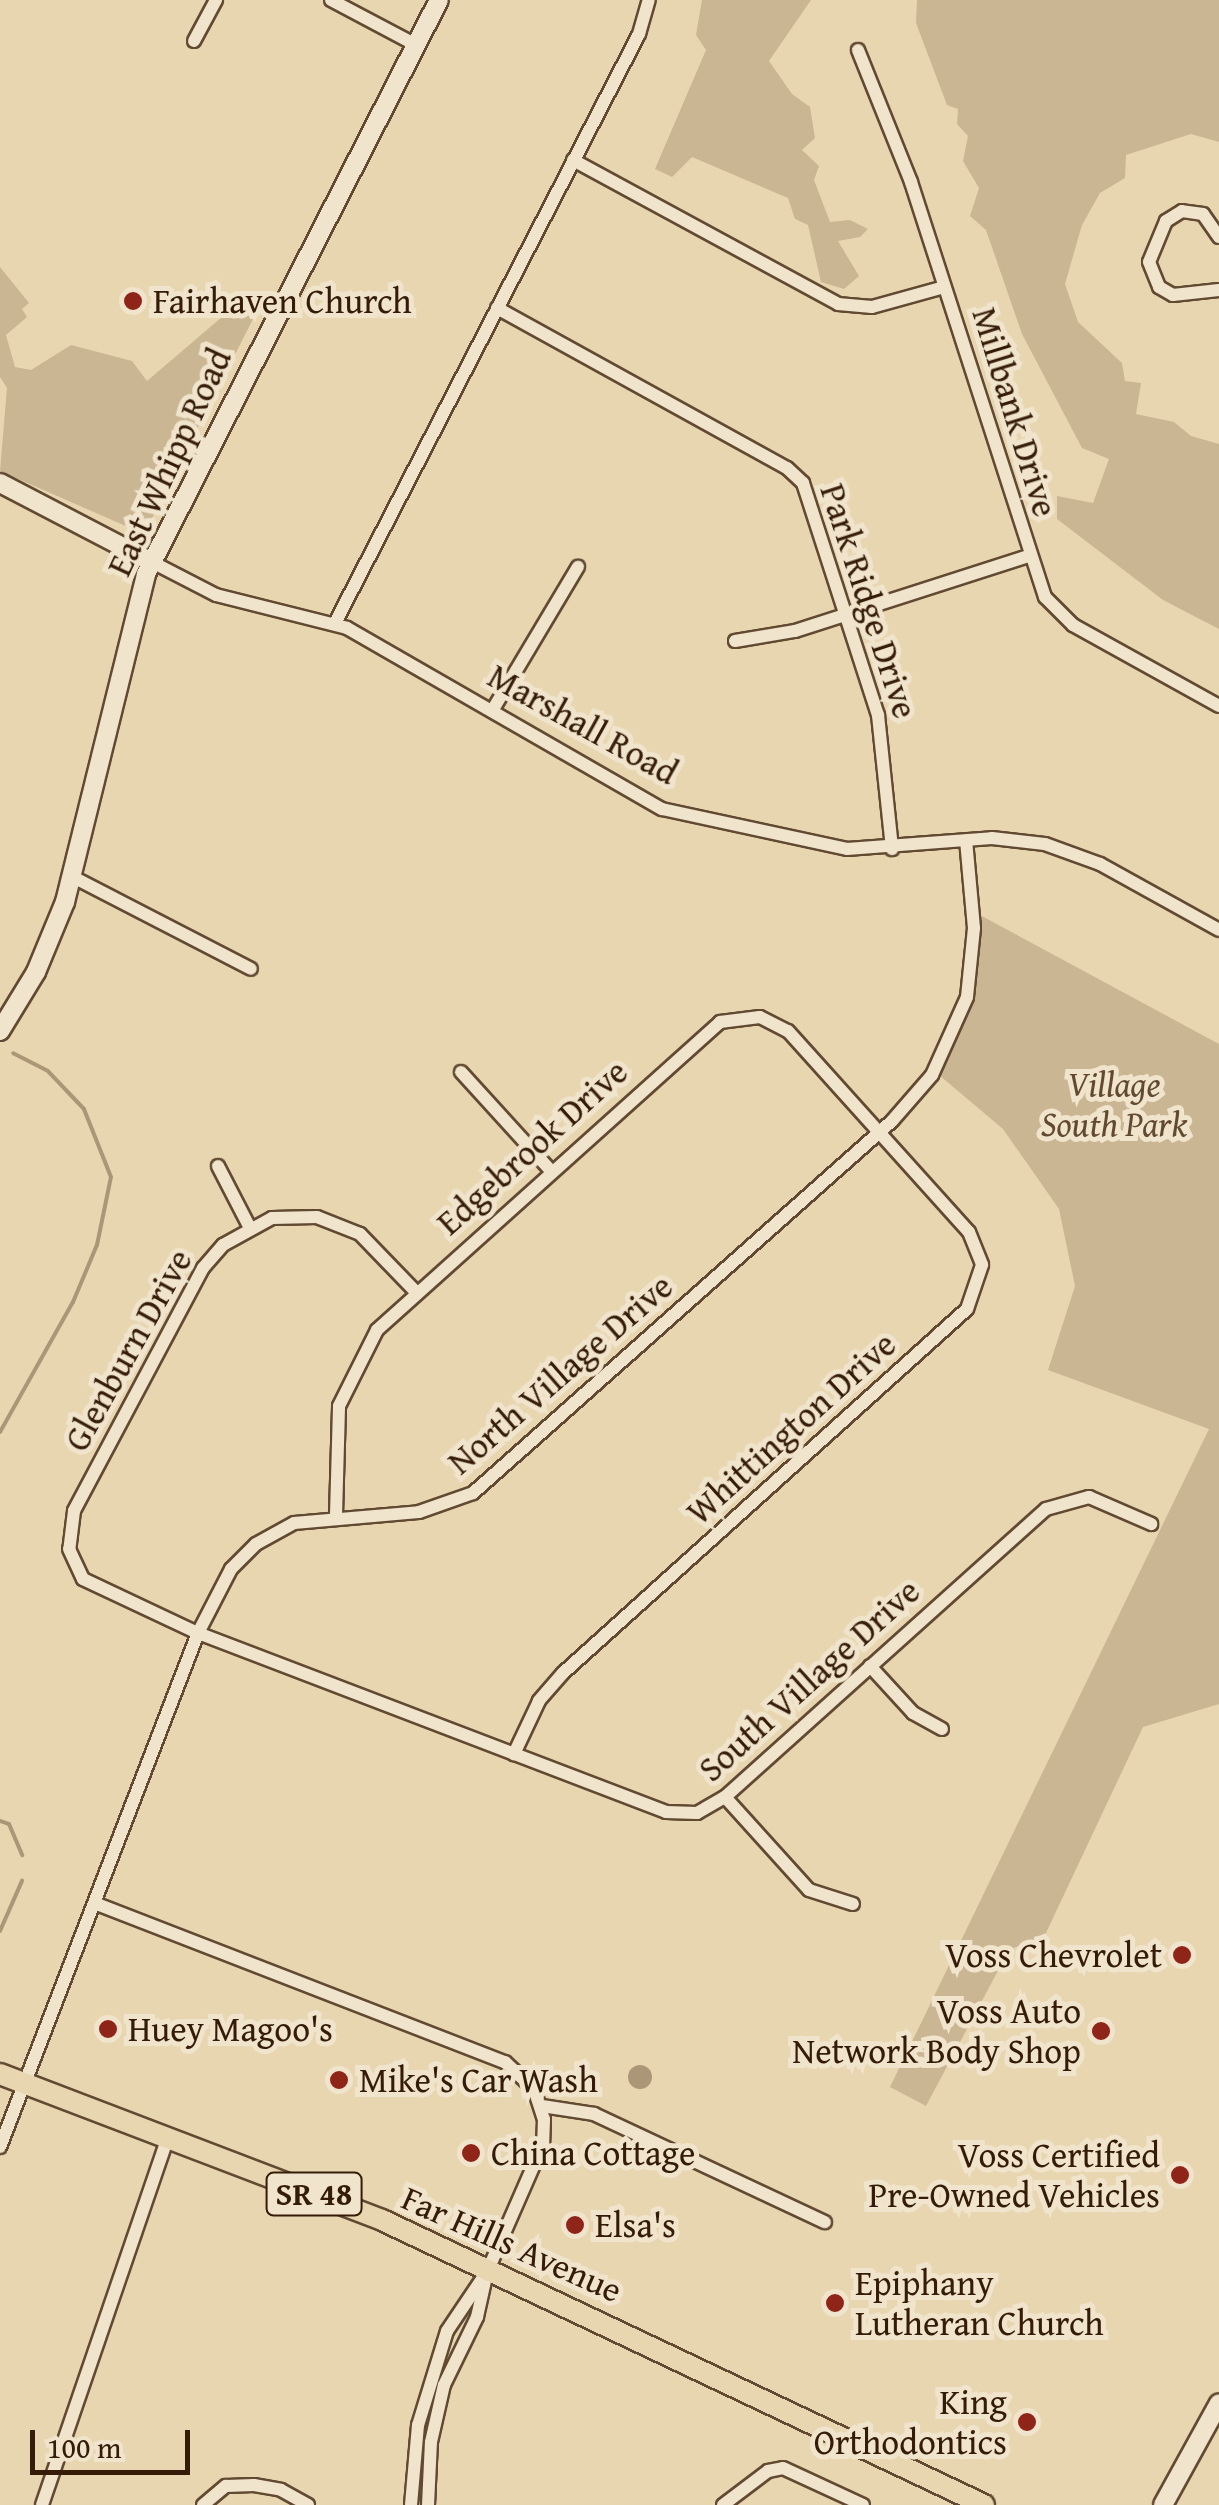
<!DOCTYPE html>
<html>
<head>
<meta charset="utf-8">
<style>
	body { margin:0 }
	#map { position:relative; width:1219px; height:2505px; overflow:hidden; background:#e8d6b0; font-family:"Gentium Book Plus",serif }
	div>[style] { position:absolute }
	.green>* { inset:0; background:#cab693 }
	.water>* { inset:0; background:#ab9777 }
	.round { border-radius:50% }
	.stream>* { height:4px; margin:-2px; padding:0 2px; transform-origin:2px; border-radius:2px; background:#ab9777 }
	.roads { filter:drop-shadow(2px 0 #624a32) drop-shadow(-2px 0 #624a32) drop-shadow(0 2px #624a32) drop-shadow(0 -2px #624a32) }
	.street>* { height:12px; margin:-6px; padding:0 6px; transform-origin:6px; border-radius:6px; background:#f0e4cc }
	.secondary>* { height:18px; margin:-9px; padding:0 9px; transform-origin:9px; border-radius:9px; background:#f0e4cc }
	.primary>* { height:20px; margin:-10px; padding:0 10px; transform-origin:10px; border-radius:10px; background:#e8d6b0 }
	.dots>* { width:28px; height:28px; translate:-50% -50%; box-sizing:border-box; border:5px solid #f0e4cc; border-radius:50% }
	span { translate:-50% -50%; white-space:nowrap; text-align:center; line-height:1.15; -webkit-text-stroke:10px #f0e4cc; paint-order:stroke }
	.shield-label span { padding:2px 8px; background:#f0e4cc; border:2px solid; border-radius:8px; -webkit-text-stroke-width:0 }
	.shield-label { font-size:32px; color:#351c08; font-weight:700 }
	.poi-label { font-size:35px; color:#351c08 }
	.left { translate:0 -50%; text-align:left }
	.right { translate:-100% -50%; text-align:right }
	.street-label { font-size:35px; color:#351c08 }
	.park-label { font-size:35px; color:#624a32; font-style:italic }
	.scale { position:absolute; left:30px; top:2430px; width:160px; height:45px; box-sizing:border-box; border:5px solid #351c08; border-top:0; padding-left:12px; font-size:30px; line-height:35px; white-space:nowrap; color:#351c08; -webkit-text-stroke:8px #f0e4cc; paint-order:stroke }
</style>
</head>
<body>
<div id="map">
	<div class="green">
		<i style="clip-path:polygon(702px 0,811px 0,769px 61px,792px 94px,810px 107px,815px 138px,802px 150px,819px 166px,814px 180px,830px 222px,850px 220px,868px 229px,860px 237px,838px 241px,859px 276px,844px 289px,821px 282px,808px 225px,795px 219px,788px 198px,692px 157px,672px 177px,655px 169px,706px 50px,696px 35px)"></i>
		<i style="clip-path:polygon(917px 0,1219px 0,1219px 142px,1191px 134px,1126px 155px,1125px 178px,1100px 193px,1082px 225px,1065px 284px,1078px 322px,1122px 363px,1125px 381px,1141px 383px,1136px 414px,1174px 422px,1191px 436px,1219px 444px,1219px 629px,1163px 600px,1057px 519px,1057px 496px,1093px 503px,1109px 459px,1082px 448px,1022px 334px,986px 230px,970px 216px,979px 188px,963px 161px,968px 136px,957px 124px,958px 109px,947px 105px,916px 23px)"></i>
		<i style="clip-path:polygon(0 267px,29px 303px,22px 309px,27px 317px,6px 335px,15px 367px,31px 370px,71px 345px,132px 361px,147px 381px,236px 305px,253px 319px,144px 534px,0 471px,7px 388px,0 377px)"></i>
		<i style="clip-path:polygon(978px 914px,1219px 1044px,1219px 1704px,1143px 1727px,1045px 1935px,1009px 1950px,926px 2106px,890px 2087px,1209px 1429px,1048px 1370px,1075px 1286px,1059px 1209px,1003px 1129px,939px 1075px,969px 1011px)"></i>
	</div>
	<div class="water">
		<i class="round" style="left:628px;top:2065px;width:24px;height:24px"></i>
	</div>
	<div class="stream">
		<i style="left:0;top:1432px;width:149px;rotate:-60.7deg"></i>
		<i style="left:73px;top:1302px;width:62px;rotate:-67.2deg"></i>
		<i style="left:97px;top:1245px;width:69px;rotate:-78.4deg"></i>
		<i style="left:111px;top:1177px;width:73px;rotate:-111.7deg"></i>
		<i style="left:84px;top:1109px;width:52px;rotate:-133.5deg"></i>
		<i style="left:48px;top:1071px;width:39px;rotate:-153deg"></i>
		<i style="left:0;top:1821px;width:9px;rotate:18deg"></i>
		<i style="left:9px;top:1824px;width:34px;rotate:67deg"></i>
		<i style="left:0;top:1931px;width:55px;rotate:-66.3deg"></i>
	</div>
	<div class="roads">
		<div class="street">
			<i style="left:331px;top:0;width:96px;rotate:27.9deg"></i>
			<i style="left:194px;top:41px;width:47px;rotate:-61.8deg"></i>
			<i style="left:858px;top:50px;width:142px;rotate:68.1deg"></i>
			<i style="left:911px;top:182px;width:436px;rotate:72.1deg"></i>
			<i style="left:1045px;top:597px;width:40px;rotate:45deg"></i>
			<i style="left:1073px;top:625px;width:167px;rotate:29deg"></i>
			<i style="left:573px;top:160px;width:302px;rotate:28.5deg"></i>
			<i style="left:838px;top:304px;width:34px;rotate:5deg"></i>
			<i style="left:872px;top:307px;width:75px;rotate:-15.5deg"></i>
			<i style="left:1219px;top:237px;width:28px;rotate:-125deg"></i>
			<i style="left:1203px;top:214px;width:21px;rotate:-172deg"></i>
			<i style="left:1182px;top:211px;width:19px;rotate:148deg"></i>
			<i style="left:1166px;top:221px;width:44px;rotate:112.5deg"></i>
			<i style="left:1149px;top:262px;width:27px;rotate:68deg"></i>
			<i style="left:1159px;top:287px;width:16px;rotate:30deg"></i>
			<i style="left:1173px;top:295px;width:46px;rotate:-6.2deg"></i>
			<i style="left:497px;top:308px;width:331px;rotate:28.9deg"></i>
			<i style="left:787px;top:468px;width:22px;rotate:43deg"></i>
			<i style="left:803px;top:483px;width:244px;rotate:72.1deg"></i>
			<i style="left:878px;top:715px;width:135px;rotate:84deg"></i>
			<i style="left:152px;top:562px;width:72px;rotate:27.3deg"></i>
			<i style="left:216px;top:595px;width:135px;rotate:14.1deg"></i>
			<i style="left:347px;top:628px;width:363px;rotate:29.9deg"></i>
			<i style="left:662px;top:809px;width:189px;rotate:12.2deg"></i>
			<i style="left:847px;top:849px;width:145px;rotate:-4.3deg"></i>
			<i style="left:992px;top:838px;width:53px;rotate:6.5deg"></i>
			<i style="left:1045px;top:844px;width:59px;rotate:20deg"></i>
			<i style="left:1100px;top:864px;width:136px;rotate:29deg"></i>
			<i style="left:335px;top:623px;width:663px;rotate:-62.7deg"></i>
			<i style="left:639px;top:34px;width:35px;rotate:-74deg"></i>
			<i style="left:735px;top:641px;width:61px;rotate:-9.5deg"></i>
			<i style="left:795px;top:631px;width:246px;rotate:-17.8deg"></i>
			<i style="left:492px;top:711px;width:168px;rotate:-59.2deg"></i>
			<i style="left:73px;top:877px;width:200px;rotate:27.3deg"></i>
			<i style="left:461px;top:1072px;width:134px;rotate:47.7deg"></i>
			<i style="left:218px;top:1166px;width:68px;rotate:62.7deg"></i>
			<i style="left:416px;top:1292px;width:81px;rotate:-134deg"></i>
			<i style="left:360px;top:1234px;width:46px;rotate:-158.4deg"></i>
			<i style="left:317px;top:1217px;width:45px;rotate:178.7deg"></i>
			<i style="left:272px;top:1218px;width:56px;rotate:151.1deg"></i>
			<i style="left:223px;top:1245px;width:30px;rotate:131deg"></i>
			<i style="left:203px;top:1268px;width:275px;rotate:118deg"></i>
			<i style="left:74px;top:1511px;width:38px;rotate:97deg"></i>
			<i style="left:69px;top:1549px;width:33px;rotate:65deg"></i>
			<i style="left:83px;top:1579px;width:127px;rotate:25.2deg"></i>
			<i style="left:198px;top:1633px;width:501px;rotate:20.93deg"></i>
			<i style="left:666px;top:1812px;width:31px;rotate:2deg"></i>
			<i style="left:697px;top:1813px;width:32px;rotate:-30deg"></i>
			<i style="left:725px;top:1797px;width:431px;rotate:-41.9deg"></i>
			<i style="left:1046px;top:1509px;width:45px;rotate:-15.6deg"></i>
			<i style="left:1089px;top:1497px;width:68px;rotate:23.5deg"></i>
			<i style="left:336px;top:1515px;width:109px;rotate:-88.4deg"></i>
			<i style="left:339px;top:1406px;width:85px;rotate:-63.4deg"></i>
			<i style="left:377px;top:1330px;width:461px;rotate:-41.9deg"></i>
			<i style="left:720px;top:1022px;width:40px;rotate:-7.1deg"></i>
			<i style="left:760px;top:1017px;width:31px;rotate:27deg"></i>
			<i style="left:788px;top:1031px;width:270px;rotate:48deg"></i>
			<i style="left:969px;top:1232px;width:35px;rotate:68deg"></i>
			<i style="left:982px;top:1265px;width:46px;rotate:108.8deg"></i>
			<i style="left:967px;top:1309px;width:544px;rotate:137.98deg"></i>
			<i style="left:563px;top:1673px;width:37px;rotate:131deg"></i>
			<i style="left:539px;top:1701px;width:59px;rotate:115.3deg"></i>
			<i style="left:870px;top:1666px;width:64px;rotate:47.5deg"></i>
			<i style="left:913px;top:1713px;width:33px;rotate:29deg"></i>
			<i style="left:725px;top:1797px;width:125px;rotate:47.9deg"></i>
			<i style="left:809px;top:1890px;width:46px;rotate:17.7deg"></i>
			<i style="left:97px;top:1904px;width:438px;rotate:21.2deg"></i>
			<i style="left:505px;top:2062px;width:40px;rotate:43deg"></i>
			<i style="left:534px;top:2089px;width:32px;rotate:72deg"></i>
			<i style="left:544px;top:2119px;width:25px;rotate:92deg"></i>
			<i style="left:543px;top:2144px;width:137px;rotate:113.6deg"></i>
			<i style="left:488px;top:2270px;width:73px;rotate:123.9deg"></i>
			<i style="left:447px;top:2331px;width:98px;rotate:107.1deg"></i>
			<i style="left:418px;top:2425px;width:80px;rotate:95deg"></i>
			<i style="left:542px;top:2106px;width:53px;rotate:8.7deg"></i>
			<i style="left:594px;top:2114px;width:255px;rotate:25.1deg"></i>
			<i style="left:0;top:2147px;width:551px;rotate:-68.93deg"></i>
			<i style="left:198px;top:1633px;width:72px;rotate:-62.7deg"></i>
			<i style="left:231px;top:1569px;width:35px;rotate:-45deg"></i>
			<i style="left:256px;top:1544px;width:43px;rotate:-28.9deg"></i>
			<i style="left:294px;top:1523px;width:125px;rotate:-5deg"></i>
			<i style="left:419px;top:1512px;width:57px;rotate:-19.4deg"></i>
			<i style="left:473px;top:1493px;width:560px;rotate:-41.6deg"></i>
			<i style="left:892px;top:1121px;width:61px;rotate:-49deg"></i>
			<i style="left:932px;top:1075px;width:85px;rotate:-65.8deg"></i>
			<i style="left:967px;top:997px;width:69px;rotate:-84.2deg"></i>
			<i style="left:974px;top:928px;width:88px;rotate:-95.2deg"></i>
			<i style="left:42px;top:2505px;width:388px;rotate:-71.1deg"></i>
			<i style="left:203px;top:2505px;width:30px;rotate:-40deg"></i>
			<i style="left:226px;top:2486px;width:28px;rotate:-2deg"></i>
			<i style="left:254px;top:2485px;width:27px;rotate:10deg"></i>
			<i style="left:281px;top:2490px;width:31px;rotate:29deg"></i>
			<i style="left:428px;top:2505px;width:63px;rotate:-87.3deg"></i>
			<i style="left:431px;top:2442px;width:58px;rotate:-77.2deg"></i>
			<i style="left:444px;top:2385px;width:76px;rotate:-64.1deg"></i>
			<i style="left:477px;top:2317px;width:46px;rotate:-77.5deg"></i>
			<i style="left:723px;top:2505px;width:56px;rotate:-37.1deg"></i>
			<i style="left:768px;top:2471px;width:15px;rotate:-11deg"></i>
			<i style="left:783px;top:2468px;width:88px;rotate:24.8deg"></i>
		</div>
		<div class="secondary">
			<i style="left:0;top:483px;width:171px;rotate:27.5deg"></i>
			<i style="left:0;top:1031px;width:69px;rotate:-58.6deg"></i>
			<i style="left:36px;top:972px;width:76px;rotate:-67.5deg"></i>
			<i style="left:65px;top:902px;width:338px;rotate:-76.1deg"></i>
			<i style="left:146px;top:574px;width:644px;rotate:-62.96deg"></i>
			<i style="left:1163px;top:2505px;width:116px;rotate:-61.2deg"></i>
		</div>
		<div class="primary">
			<i style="left:0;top:2074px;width:409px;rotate:20.9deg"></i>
			<i style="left:382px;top:2220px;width:666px;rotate:25.33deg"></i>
		</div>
	</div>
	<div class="dots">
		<i style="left:133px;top:301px;background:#8f2418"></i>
		<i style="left:1182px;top:1955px;background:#8f2418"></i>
		<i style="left:108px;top:2029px;background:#8f2418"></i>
		<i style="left:1101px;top:2031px;background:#8f2418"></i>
		<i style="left:339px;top:2080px;background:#8f2418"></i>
		<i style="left:471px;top:2153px;background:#8f2418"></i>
		<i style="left:1180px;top:2175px;background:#8f2418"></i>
		<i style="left:575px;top:2225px;background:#8f2418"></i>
		<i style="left:835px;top:2303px;background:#8f2418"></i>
		<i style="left:1027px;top:2422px;background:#8f2418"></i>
	</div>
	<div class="shield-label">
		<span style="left:314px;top:2194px">SR 48</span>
	</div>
	<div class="poi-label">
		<span class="left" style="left:153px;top:301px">Fairhaven Church</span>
		<span class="right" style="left:1162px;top:1955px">Voss Chevrolet</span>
		<span class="right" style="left:1081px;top:2031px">Voss Auto<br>Network Body Shop</span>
		<span class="left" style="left:128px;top:2029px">Huey Magoo's</span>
		<span class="left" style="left:359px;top:2080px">Mike's Car Wash</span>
		<span class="left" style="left:491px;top:2153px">China Cottage</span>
		<span class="right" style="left:1160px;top:2175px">Voss Certified<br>Pre-Owned Vehicles</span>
		<span class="left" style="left:595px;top:2225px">Elsa's</span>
		<span class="left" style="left:855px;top:2303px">Epiphany<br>Lutheran Church</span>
		<span class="right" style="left:1007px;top:2422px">King<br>Orthodontics</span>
	</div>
	<div class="street-label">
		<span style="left:1015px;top:412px;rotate:73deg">Millbank Drive</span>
		<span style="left:169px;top:462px;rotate:-65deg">East Whipp Road</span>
		<span style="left:869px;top:601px;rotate:72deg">Park Ridge Drive</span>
		<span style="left:583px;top:724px;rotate:29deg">Marshall Road</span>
		<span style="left:532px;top:1147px;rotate:-42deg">Edgebrook Drive</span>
		<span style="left:128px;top:1350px;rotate:-61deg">Glenburn Drive</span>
		<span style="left:560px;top:1374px;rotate:-41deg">North Village Drive</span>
		<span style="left:791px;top:1428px;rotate:-42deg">Whittington Drive</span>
		<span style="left:809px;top:1680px;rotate:-42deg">South Village Drive</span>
		<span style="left:512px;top:2244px;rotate:24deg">Far Hills Avenue</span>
	</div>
	<div class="park-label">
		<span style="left:1114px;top:1104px">Village<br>South Park</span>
	</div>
	<div class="scale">100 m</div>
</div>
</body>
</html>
